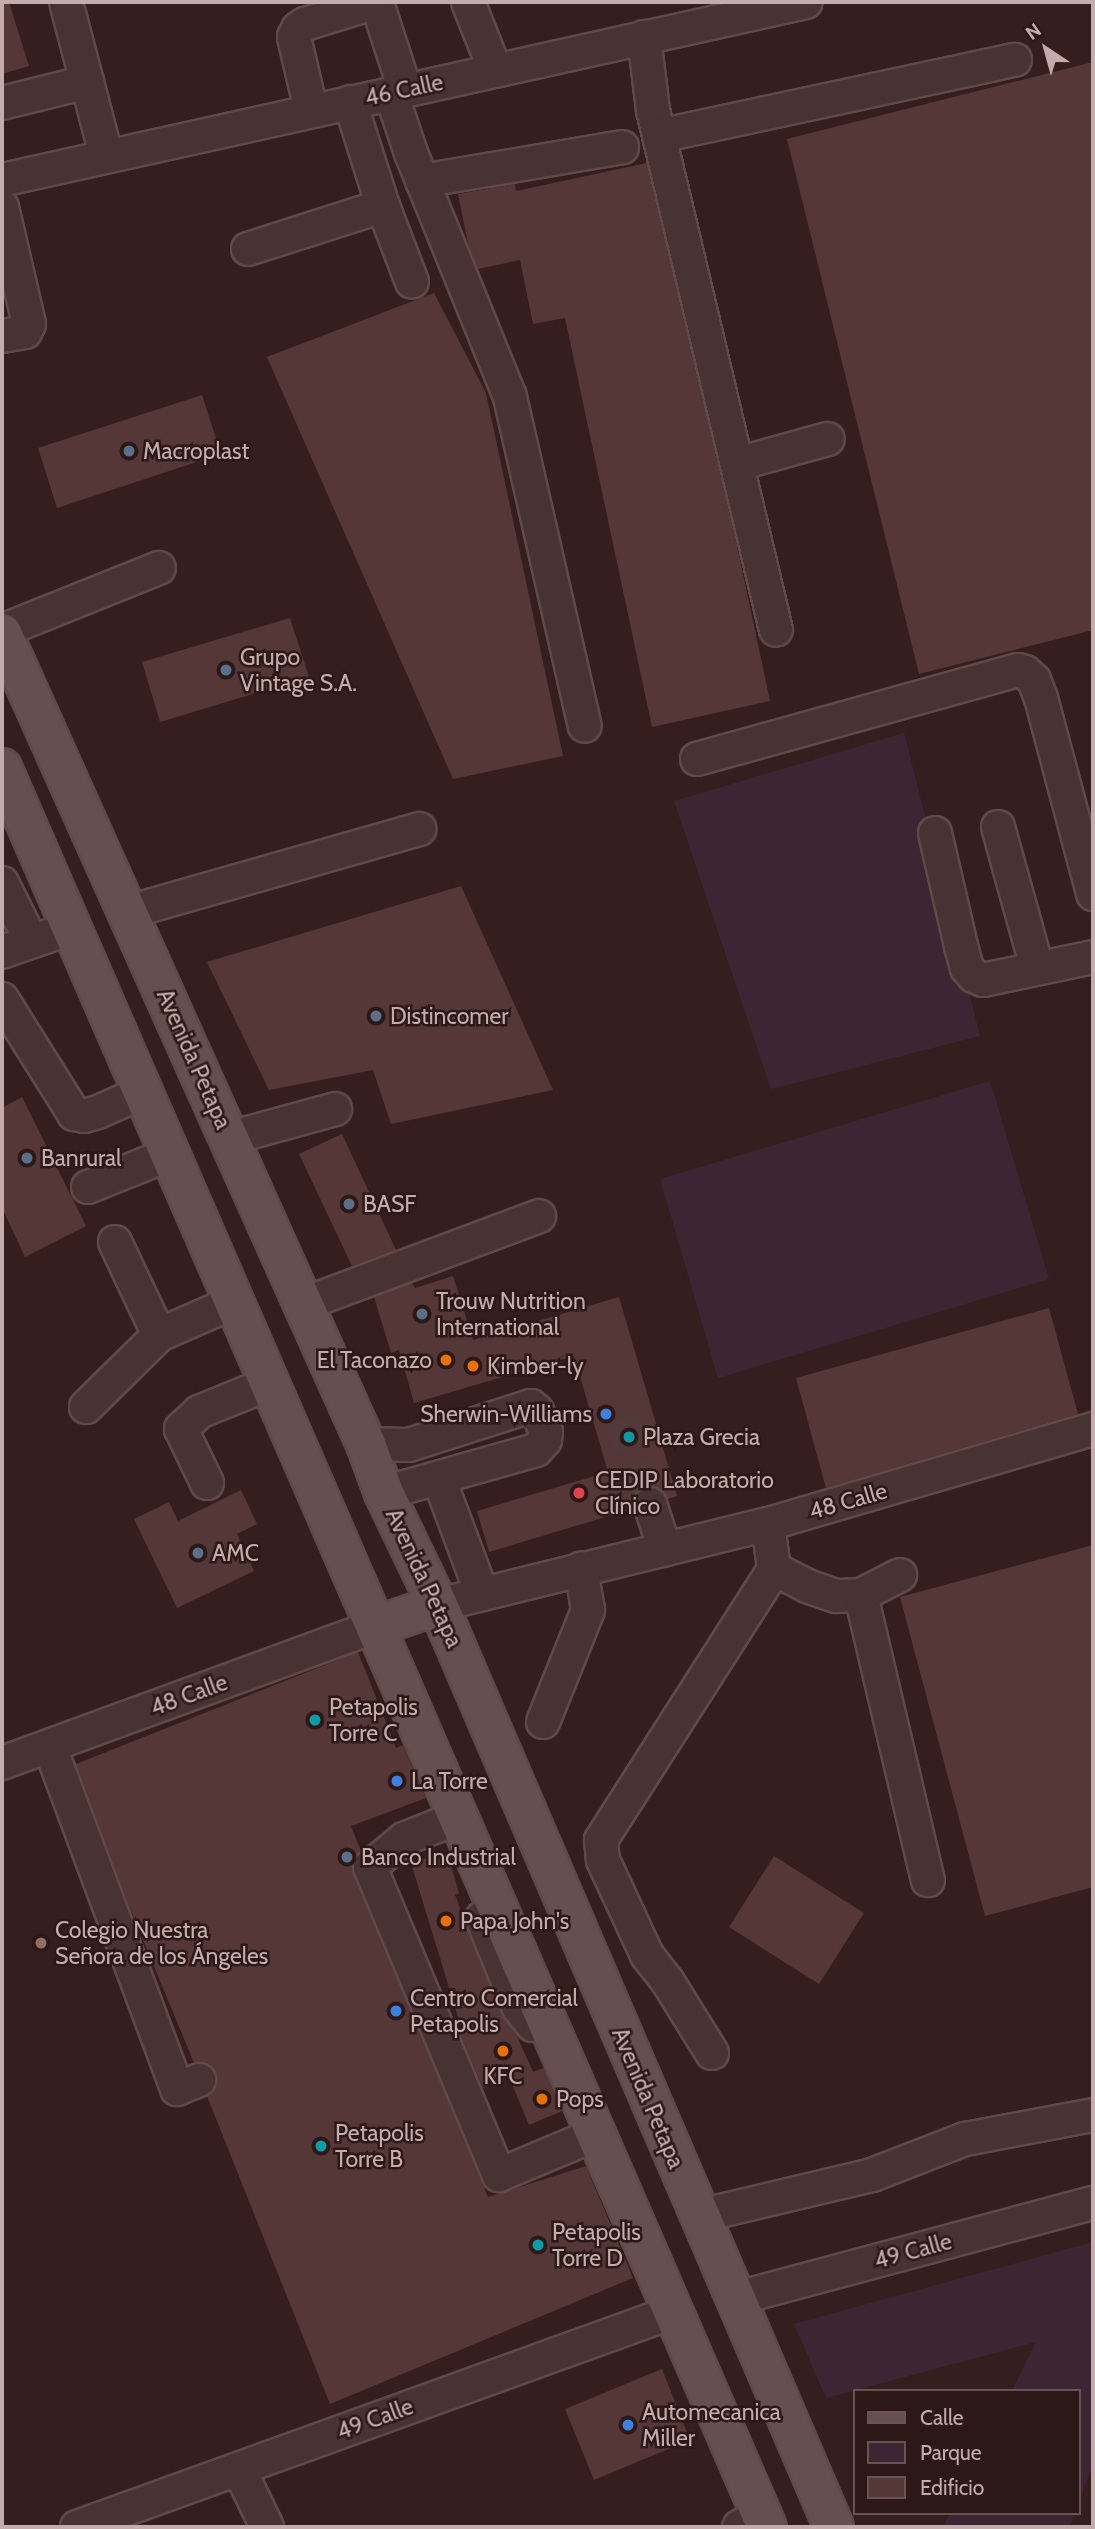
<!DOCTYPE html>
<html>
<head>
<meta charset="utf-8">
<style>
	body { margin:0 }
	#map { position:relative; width:1095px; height:2529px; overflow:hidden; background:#371e1e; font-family:Cabin,sans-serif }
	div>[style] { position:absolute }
	.green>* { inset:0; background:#3e2534 }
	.building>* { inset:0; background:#563737 }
	.minor-tunnel>* { height:32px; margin-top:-16px; transform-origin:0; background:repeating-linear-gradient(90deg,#533a3a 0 32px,transparent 0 48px) }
	.roads { filter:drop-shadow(2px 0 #604949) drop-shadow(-2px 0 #604949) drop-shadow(0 2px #604949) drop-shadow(0 -2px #604949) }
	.minor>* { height:32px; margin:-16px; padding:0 16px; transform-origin:16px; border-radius:16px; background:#483232 }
	.major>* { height:38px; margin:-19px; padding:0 19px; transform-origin:19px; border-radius:19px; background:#684f4f }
	.dots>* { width:19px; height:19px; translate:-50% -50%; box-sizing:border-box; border:4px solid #2c1817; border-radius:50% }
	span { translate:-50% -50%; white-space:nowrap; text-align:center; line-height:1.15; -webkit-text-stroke:5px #2c1817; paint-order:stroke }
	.street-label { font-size:23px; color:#c5acab }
	.poi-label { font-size:23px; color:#c5acab }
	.left { translate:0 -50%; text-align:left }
	.right { translate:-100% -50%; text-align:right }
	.frame { position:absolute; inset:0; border:4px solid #c5acab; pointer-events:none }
	.legend { position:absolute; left:853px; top:2389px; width:228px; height:126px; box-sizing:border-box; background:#2c1817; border:2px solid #695352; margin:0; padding:9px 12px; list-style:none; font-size:21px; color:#c5acab }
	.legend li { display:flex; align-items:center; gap:14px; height:35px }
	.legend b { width:35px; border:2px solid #695352 }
	.north { position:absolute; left:1011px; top:14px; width:70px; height:70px; -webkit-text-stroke:5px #2c1817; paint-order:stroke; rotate:324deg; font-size:19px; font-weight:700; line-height:28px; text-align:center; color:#c5acab }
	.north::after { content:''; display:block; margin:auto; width:24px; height:32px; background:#c5acab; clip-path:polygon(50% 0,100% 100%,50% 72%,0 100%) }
</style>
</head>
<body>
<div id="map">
	<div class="green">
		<i style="clip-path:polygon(904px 733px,980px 1036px,771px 1089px,674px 801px)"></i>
		<i style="clip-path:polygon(990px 1081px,1049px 1279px,718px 1378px,660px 1179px)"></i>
		<i style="clip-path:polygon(1093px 2242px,1093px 2464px,1079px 2502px,1079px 2391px,1012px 2391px,1036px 2342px,826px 2398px,794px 2324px)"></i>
		<i style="clip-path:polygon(950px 2513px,1075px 2513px,1070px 2527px,943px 2527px)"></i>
	</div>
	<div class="building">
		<i style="clip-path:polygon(2px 2px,9px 2px,29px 66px,2px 74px)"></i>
		<i style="clip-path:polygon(1093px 62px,1093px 630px,919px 674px,787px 139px)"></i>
		<i style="clip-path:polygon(647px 163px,735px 536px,770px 701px,652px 727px,565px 318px,533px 324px,520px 260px,478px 269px,469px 248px,458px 194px,515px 184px,516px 191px)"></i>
		<i style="clip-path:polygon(434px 293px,486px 393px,563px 756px,453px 779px,267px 357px)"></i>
		<i style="clip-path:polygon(202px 395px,221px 454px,57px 508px,38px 448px)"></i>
		<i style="clip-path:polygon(290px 618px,309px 677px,160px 722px,142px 662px)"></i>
		<i style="clip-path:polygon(461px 886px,553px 1090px,391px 1124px,373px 1070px,269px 1090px,207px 962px)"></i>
		<i style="clip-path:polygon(22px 1097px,86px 1226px,25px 1257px,2px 1208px,2px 1108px)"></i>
		<i style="clip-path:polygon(342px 1134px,396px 1250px,352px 1266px,299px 1154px)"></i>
		<i style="clip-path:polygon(453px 1276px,473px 1340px,619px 1297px,677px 1496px,668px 1499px,662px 1490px,645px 1486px,636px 1492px,632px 1509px,489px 1552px,477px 1511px,608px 1472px,574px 1356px,414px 1403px,399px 1350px,391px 1353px,374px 1297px,412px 1283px,415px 1288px)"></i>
		<i style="clip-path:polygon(1049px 1308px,1078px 1414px,826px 1488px,796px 1378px)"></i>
		<i style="clip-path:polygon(241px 1490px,257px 1524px,237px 1534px,254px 1571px,177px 1608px,134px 1519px,169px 1502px,178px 1521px)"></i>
		<i style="clip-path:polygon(1093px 1545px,1093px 1887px,985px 1916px,900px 1597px)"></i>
		<i style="clip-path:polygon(358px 1652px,396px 1748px,403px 1745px,426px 1798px,351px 1826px,361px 1851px,352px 1862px,353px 1874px,488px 2197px,586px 2166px,633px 2278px,330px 2404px,207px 2096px,217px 2083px,216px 2074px,210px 2065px,194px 2063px,127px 1901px,76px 1764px)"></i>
		<i style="clip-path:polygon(447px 1852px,459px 1893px,455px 1895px,502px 2015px,516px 2034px,533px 2072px,544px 2068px,562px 2111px,529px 2125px,509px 2077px,483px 2088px,457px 2028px,461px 2027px,411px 1863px)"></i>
		<i style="clip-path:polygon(774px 1856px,864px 1913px,819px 1984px,729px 1927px)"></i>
		<i style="clip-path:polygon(662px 2369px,690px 2440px,594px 2480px,565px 2409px)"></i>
	</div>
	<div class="minor-tunnel">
		<i style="left:621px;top:1418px;width:91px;rotate:71.4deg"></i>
	</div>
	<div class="roads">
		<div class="minor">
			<i style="left:66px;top:2px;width:158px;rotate:75.3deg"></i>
			<i style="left:468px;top:2px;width:73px;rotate:68.3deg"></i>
			<i style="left:377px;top:3px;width:90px;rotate:72deg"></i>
			<i style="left:644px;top:37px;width:74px;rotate:83deg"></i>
			<i style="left:653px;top:110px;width:534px;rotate:76.69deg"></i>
			<i style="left:391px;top:93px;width:63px;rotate:71.6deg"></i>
			<i style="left:411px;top:153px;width:263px;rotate:67.9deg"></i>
			<i style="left:510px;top:397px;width:337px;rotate:77.2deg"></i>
			<i style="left:2px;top:103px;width:88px;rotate:-13.9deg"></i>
			<i style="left:311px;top:110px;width:75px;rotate:-103.1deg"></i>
			<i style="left:294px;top:37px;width:9px;rotate:-63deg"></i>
			<i style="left:298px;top:29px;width:9px;rotate:-36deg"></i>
			<i style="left:305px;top:24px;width:74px;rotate:-17.2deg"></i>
			<i style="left:659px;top:136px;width:364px;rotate:-12.1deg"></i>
			<i style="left:2px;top:180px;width:823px;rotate:-12.48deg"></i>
			<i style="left:422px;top:181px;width:203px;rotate:-9.6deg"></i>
			<i style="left:383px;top:206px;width:81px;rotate:69.1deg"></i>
			<i style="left:2px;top:207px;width:120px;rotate:77deg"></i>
			<i style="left:29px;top:324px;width:9px;rotate:117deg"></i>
			<i style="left:25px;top:332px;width:23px;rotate:170deg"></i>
			<i style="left:248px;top:249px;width:142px;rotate:-17.7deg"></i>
			<i style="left:383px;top:206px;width:109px;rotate:-107.6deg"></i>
			<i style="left:737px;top:464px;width:94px;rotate:-15.4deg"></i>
			<i style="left:2px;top:631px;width:169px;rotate:-21.9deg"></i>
			<i style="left:697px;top:759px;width:333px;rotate:-15.5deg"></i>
			<i style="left:1018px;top:670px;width:7px;rotate:16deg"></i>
			<i style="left:1025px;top:672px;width:12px;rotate:42deg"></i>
			<i style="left:1034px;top:680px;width:19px;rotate:69deg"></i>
			<i style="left:1041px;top:698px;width:203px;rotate:75.1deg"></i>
			<i style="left:998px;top:827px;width:146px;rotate:74.5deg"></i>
			<i style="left:935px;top:833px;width:116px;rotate:77deg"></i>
			<i style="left:961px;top:946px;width:23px;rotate:75deg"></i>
			<i style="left:967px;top:968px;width:11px;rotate:49deg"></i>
			<i style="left:974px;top:976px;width:10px;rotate:24deg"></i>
			<i style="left:983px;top:980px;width:112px;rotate:-11.8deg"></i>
			<i style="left:2px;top:883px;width:65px;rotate:63.4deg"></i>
			<i style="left:128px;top:912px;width:303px;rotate:-15.9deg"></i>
			<i style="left:2px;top:952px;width:73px;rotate:-19.2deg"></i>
			<i style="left:2px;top:999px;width:136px;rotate:57.9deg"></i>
			<i style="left:74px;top:1114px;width:10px;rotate:11deg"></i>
			<i style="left:84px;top:1116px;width:15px;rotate:-16deg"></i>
			<i style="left:98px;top:1112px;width:49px;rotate:-24deg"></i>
			<i style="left:230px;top:1138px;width:109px;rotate:-15.4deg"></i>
			<i style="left:88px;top:1187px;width:88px;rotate:-21.9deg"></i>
			<i style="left:115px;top:1242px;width:103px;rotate:64.7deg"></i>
			<i style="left:304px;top:1304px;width:251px;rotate:-20.5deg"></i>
			<i style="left:86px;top:1407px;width:103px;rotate:-44.6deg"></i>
			<i style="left:159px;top:1335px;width:82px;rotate:-23.7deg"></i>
			<i style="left:366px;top:1444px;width:43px;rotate:1.3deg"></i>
			<i style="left:409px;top:1445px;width:128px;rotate:-17.7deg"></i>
			<i style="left:531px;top:1406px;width:8px;rotate:40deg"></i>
			<i style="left:537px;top:1411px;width:23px;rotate:67deg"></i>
			<i style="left:546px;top:1432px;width:8px;rotate:97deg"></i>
			<i style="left:545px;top:1440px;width:13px;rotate:132deg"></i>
			<i style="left:536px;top:1450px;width:158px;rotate:164.2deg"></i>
			<i style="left:439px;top:1479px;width:123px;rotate:69.5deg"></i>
			<i style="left:207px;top:1483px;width:60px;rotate:-115.7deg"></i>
			<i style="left:181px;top:1429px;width:25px;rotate:-43deg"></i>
			<i style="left:199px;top:1412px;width:77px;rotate:-22.2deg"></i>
			<i style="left:650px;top:1504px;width:48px;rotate:71.9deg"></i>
			<i style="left:774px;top:1569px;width:37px;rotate:27deg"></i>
			<i style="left:807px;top:1586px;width:31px;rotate:19deg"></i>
			<i style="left:836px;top:1596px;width:25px;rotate:-2deg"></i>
			<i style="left:861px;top:1595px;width:293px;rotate:76.8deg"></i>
			<i style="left:861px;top:1595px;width:44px;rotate:-27.1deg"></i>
			<i style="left:438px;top:1605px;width:340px;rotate:-13.8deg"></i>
			<i style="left:768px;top:1524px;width:339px;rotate:-16.3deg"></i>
			<i style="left:543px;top:1722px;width:121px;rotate:-68.1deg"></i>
			<i style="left:588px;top:1610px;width:42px;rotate:-99.7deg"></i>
			<i style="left:50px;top:1747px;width:365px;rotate:69.6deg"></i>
			<i style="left:177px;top:2089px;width:24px;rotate:-22deg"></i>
			<i style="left:2px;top:1763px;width:398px;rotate:-20.1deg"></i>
			<i style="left:457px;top:1818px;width:57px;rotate:158.4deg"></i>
			<i style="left:404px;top:1839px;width:44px;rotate:140.5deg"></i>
			<i style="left:370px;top:1867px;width:334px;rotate:67.3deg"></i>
			<i style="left:499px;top:2175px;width:103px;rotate:-22.8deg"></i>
			<i style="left:482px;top:1918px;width:97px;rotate:67.7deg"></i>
			<i style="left:519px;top:2008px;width:22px;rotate:51deg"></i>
			<i style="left:533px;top:2025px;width:14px"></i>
			<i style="left:712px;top:2053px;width:84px;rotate:-121.8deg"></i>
			<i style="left:668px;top:1982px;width:34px;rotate:-128deg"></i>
			<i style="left:647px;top:1955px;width:105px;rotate:-114.9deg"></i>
			<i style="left:603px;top:1860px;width:20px;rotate:-96deg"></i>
			<i style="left:601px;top:1840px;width:322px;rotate:-57.4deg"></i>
			<i style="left:774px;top:1569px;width:45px;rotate:-97.6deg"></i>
			<i style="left:699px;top:2216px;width:178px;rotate:-13.3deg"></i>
			<i style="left:872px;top:2175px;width:100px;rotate:-21.2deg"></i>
			<i style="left:965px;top:2139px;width:130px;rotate:-10.6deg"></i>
			<i style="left:734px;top:2299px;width:372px;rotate:-15deg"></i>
			<i style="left:239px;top:2469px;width:64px;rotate:64.2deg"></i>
			<i style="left:77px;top:2527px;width:634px;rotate:-19.84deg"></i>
			<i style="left:739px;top:2527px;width:26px;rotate:-31deg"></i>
		</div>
		<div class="major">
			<i style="left:2px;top:633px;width:889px;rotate:65.83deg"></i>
			<i style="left:366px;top:1444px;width:52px;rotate:69.8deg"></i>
			<i style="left:384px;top:1493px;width:124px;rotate:64.3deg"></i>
			<i style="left:438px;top:1605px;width:1003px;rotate:66.76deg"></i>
			<i style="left:2px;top:768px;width:1918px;rotate:66.5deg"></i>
			<i style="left:376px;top:1626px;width:65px;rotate:-18.7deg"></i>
		</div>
	</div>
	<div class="dots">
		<i style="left:129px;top:451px;background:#5c6f8a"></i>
		<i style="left:226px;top:670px;background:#5c6f8a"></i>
		<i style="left:376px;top:1016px;background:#5c6f8a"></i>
		<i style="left:27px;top:1158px;background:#5c6f8a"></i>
		<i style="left:349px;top:1204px;background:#5c6f8a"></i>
		<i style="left:422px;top:1314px;background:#5c6f8a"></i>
		<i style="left:446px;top:1360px;background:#e8710a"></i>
		<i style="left:473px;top:1366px;background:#e8710a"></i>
		<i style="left:606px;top:1414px;background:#3f7fe0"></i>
		<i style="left:629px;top:1437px;background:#0f9aa8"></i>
		<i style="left:579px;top:1493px;background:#e0444e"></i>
		<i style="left:198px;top:1553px;background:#5c6f8a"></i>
		<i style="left:315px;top:1720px;background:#0f9aa8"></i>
		<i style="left:397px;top:1781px;background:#3f7fe0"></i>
		<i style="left:347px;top:1857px;background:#5c6f8a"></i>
		<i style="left:446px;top:1921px;background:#e8710a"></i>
		<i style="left:41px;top:1943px;background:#8d6e63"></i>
		<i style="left:396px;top:2011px;background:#3f7fe0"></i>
		<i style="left:503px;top:2051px;background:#e8710a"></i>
		<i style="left:542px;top:2099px;background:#e8710a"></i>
		<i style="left:321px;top:2146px;background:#0f9aa8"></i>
		<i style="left:538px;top:2245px;background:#0f9aa8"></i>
		<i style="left:628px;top:2425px;background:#3f7fe0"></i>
	</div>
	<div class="street-label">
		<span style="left:404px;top:90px;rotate:-12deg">46 Calle</span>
		<span style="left:194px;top:1059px;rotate:66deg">Avenida Petapa</span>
		<span style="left:848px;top:1501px;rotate:-16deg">48 Calle</span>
		<span style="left:424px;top:1578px;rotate:65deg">Avenida Petapa</span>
		<span style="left:189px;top:1695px;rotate:-20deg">48 Calle</span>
		<span style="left:648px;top:2098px;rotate:67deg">Avenida Petapa</span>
		<span style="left:913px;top:2251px;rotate:-15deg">49 Calle</span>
		<span style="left:375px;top:2419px;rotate:-20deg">49 Calle</span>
	</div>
	<div class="poi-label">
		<span class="left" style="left:143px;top:451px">Macroplast</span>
		<span class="left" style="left:240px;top:670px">Grupo<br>Vintage S.A.</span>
		<span class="left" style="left:390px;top:1016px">Distincomer</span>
		<span class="left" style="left:41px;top:1158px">Banrural</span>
		<span class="left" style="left:363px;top:1204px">BASF</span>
		<span class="left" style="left:436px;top:1314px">Trouw Nutrition<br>International</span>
		<span class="right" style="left:432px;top:1360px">El Taconazo</span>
		<span class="left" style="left:487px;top:1366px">Kimber-ly</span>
		<span class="right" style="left:592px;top:1414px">Sherwin-Williams</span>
		<span class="left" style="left:643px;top:1437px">Plaza Grecia</span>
		<span class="left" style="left:595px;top:1493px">CEDIP Laboratorio<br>Clínico</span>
		<span class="left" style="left:212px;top:1553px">AMC</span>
		<span class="left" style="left:329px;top:1720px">Petapolis<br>Torre C</span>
		<span class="left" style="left:411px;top:1781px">La Torre</span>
		<span class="left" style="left:361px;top:1857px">Banco Industrial</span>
		<span class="left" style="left:460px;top:1921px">Papa John's</span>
		<span class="left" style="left:55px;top:1943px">Colegio Nuestra<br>Señora de los Ángeles</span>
		<span class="left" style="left:410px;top:2011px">Centro Comercial<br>Petapolis</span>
		<span style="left:503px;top:2076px">KFC</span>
		<span class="left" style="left:556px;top:2099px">Pops</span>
		<span class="left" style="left:335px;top:2146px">Petapolis<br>Torre B</span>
		<span class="left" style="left:552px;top:2245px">Petapolis<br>Torre D</span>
		<span class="left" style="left:642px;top:2425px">Automecanica<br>Miller</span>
	</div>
	<div class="frame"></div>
	<ul class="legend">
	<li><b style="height:9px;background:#684f4f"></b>Calle</li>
	<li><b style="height:19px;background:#3e2534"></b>Parque</li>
	<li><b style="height:19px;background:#563737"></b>Edificio</li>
	</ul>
	<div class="north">N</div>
</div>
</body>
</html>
